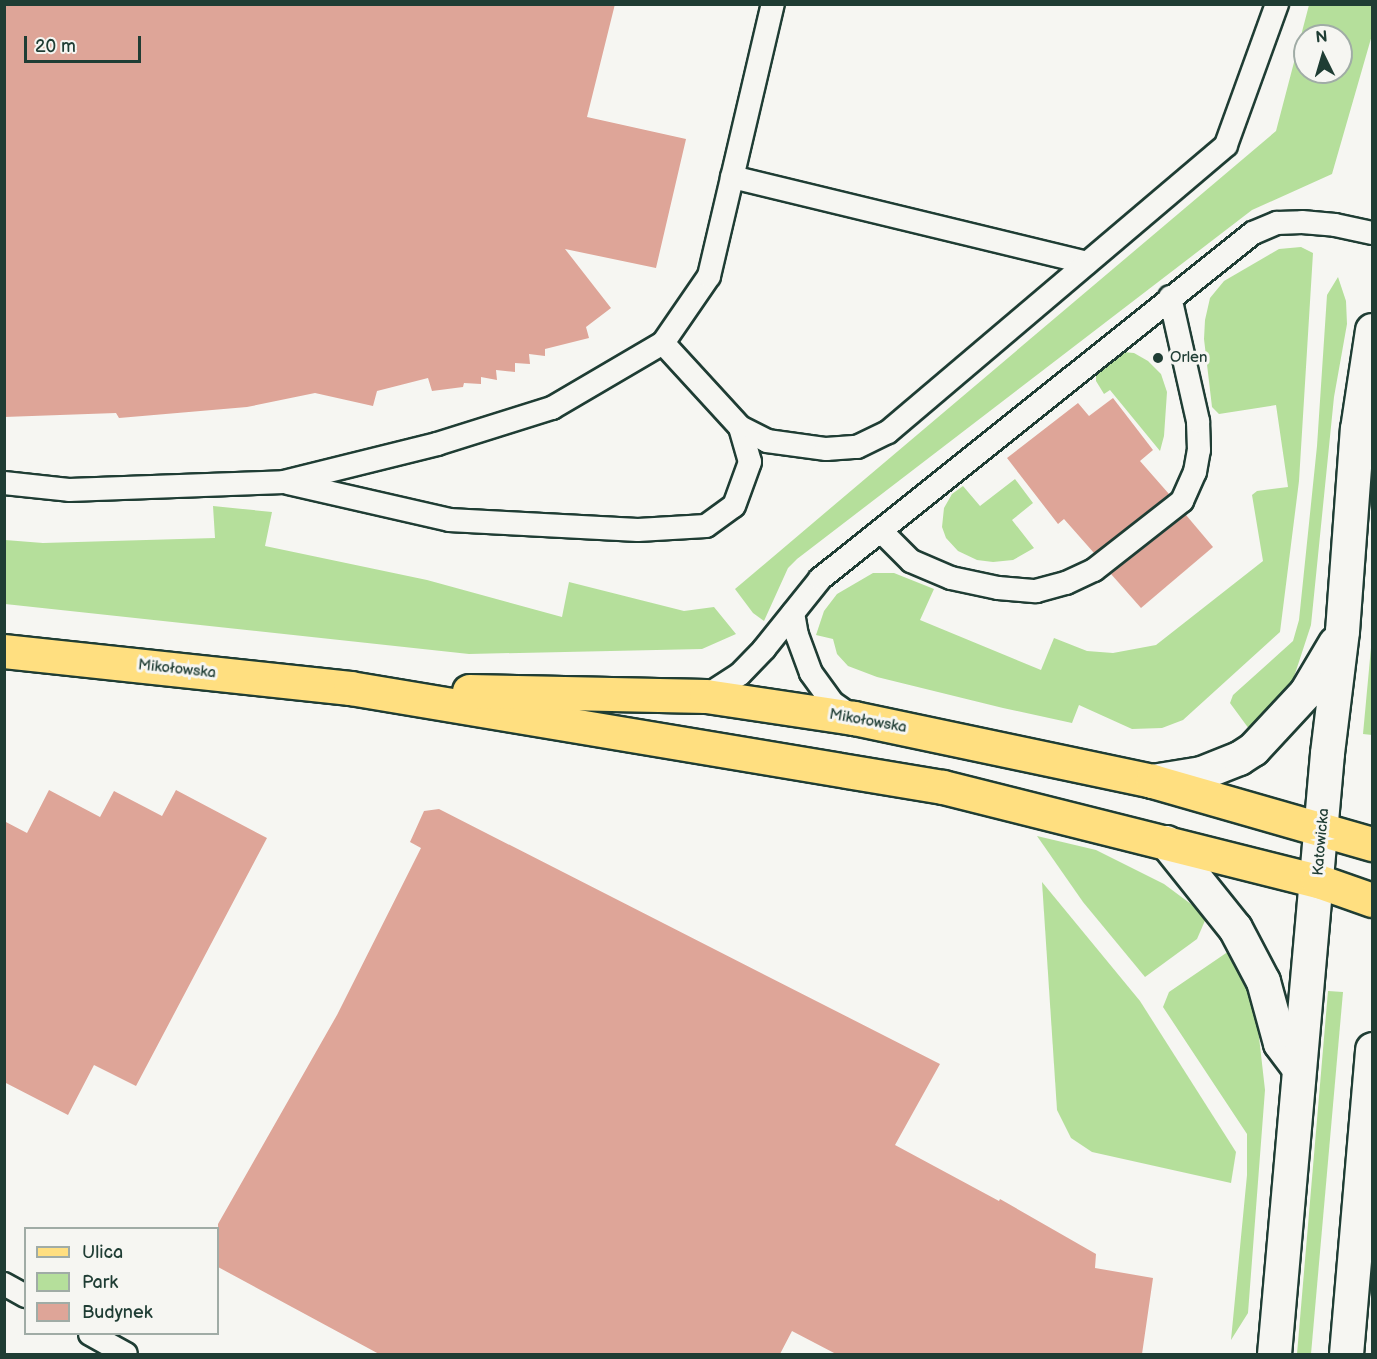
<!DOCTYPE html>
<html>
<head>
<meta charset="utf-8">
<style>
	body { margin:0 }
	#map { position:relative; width:1377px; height:1359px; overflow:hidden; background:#f6f6f2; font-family:"Balsamiq Sans",sans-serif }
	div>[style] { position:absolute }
	.green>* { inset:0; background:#b5df9b }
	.building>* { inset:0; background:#dea598 }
	.roads { filter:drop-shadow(2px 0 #1f3d34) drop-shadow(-2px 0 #1f3d34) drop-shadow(0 2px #1f3d34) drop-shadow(0 -2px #1f3d34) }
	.lane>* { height:22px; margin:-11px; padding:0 11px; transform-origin:11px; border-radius:11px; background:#f6f6f2 }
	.secondary>* { height:33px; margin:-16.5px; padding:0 16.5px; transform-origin:16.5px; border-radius:16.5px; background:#f6f6f2 }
	.primary>* { height:33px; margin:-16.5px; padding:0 16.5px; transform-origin:16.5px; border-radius:16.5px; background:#ffdf80 }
	.dots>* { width:16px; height:16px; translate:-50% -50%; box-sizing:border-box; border:3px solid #f6f6f2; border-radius:50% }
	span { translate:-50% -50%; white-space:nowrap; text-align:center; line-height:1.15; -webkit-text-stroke:6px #f6f6f2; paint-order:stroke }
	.poi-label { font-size:15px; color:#1f3d34 }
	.left { translate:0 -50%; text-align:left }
	.street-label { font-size:15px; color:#1f3d34 }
	.frame { position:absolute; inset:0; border:6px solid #1f3d34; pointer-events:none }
	.legend { position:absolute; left:24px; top:1227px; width:195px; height:108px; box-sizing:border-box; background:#f6f6f2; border:2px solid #a0aca6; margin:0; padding:8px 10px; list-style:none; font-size:18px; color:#1f3d34 }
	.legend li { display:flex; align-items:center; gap:12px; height:30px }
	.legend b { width:30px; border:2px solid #a0aca6 }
	.north { position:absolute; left:1293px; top:24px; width:60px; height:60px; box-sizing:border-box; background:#f6f6f2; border:2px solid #a0aca6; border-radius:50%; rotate:355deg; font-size:16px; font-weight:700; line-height:24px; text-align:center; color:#1f3d34 }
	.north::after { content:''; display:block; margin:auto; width:21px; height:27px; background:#1f3d34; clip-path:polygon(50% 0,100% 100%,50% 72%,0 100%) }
	.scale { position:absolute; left:24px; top:36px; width:117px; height:27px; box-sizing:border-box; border:3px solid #1f3d34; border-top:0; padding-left:8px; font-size:18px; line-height:21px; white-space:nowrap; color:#1f3d34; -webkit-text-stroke:4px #f6f6f2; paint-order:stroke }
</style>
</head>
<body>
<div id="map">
	<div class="green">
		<i style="clip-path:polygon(evenodd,1309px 5px,1372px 5px,1372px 35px,1332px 174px,1252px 210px,797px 559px,788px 568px,764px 621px,753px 613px,735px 589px,1276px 131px,1309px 5px,1305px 36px,1341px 36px,1341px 72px,1305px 72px,1305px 36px)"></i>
		<i style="clip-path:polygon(1301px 247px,1313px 253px,1299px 481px,1280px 632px,1183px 720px,1162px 728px,1132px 729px,1079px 705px,1072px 723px,1003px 708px,877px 677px,848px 666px,837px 654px,833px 639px,816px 635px,824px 611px,837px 594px,873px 573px,894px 573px,934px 589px,920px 620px,1041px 670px,1054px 638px,1087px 651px,1113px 653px,1156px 645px,1263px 561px,1252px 495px,1257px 491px,1288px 487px,1276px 405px,1219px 414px,1212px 407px,1204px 339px,1205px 320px,1210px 298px,1224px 281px,1279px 249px)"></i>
		<i style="clip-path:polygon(1338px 277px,1346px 301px,1347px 324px,1334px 397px,1311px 625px,1292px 683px,1252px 733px,1230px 703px,1233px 695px,1293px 641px,1299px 620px,1317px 446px,1327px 295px)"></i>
		<i style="clip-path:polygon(1123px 352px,1134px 353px,1148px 361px,1161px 374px,1167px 392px,1164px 436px,1160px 451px,1110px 390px,1104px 394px,1096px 381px,1096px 372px,1110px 359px)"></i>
		<i style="clip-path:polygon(1015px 479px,1033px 503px,1012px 520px,1034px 548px,1013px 560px,993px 562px,977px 560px,958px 551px,946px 538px,942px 527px,944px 508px,952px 494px,963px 486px,980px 506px)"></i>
		<i style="clip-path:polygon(213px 506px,272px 512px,265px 546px,427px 580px,562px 617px,569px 582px,684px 611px,714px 607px,736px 634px,702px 649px,469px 654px,5px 604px,5px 540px,43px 543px,215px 538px)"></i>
		<i style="clip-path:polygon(1372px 637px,1372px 735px,1363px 734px)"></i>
		<i style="clip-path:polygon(1037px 836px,1096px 850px,1164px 884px,1207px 916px,1197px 939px,1145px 977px,1083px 902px)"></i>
		<i style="clip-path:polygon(1042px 882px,1140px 1001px,1236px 1152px,1231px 1183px,1092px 1152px,1071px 1138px,1057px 1110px)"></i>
		<i style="clip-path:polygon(1232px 949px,1250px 994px,1258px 1028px,1265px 1090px,1248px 1313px,1231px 1340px,1247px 1175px,1247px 1134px,1163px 1007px,1169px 992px)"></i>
		<i style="clip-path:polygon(1328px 991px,1343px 992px,1311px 1354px,1297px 1354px)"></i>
	</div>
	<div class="building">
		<i style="clip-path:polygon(4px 4px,615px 4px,587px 117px,686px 139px,656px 268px,565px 249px,611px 308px,586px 327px,589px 338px,545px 349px,545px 356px,529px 354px,530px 364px,515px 363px,515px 372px,496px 370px,497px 380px,481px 377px,481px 384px,464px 383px,463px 387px,432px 391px,428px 378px,377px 391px,373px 406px,315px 393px,247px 407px,119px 418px,116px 413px,4px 417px)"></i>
		<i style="clip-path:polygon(1113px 398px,1153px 450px,1140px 461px,1169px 494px,1094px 553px,1064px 519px,1058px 524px,1007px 458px,1078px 403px,1089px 416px)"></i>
		<i style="clip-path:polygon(1186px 515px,1213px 547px,1141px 608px,1111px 574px)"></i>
		<i style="clip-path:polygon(49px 790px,100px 817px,114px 791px,162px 816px,176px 790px,267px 838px,136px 1086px,94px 1065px,68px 1115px,4px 1082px,4px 821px,27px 833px)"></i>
		<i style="clip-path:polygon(439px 809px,940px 1064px,895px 1145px,999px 1201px,1000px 1199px,1096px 1254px,1095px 1268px,1153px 1278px,1142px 1354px,836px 1354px,792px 1331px,780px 1354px,379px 1354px,218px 1267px,218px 1224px,337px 1015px,421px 848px,410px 842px,424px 811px)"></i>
	</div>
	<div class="roads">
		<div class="lane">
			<i style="left:732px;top:177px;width:365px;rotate:13.6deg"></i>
			<i style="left:740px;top:427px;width:30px;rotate:27deg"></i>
			<i style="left:767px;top:441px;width:60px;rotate:7.7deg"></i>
			<i style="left:826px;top:449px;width:31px;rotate:-4deg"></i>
			<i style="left:857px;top:447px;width:34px;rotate:-26deg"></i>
			<i style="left:888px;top:432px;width:443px;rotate:-40.3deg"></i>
			<i style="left:1226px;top:145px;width:150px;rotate:-70.1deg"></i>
			<i style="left:4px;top:483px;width:65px;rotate:6.1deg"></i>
			<i style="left:69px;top:490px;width:215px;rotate:-2.1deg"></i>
			<i style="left:284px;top:482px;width:158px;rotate:-13.9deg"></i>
			<i style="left:437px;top:444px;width:121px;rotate:-17.4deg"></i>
			<i style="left:552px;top:408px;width:129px;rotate:-30.4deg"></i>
			<i style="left:663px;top:343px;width:81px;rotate:-55.5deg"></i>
			<i style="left:709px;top:276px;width:279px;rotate:-76.8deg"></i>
			<i style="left:288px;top:483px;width:165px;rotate:12.9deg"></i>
			<i style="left:449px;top:520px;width:189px;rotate:3deg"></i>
			<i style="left:638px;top:530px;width:68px;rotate:-3.4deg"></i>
			<i style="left:706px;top:526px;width:34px;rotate:-36deg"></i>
			<i style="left:734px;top:506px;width:47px;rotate:-70deg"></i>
			<i style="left:750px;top:462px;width:36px;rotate:-106deg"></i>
			<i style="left:740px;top:427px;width:114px;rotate:-132.5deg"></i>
			<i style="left:882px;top:532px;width:41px;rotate:45deg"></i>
			<i style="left:911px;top:561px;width:43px;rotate:23deg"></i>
			<i style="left:951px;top:578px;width:48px;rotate:12deg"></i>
			<i style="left:998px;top:588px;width:38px;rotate:5deg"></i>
			<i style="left:1036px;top:591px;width:31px;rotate:-15deg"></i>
			<i style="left:1066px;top:583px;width:31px;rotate:-25deg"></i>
			<i style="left:1094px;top:570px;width:112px;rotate:-38.1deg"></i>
			<i style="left:1182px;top:501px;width:32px;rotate:-66deg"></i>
			<i style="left:1195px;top:472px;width:22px;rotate:-80deg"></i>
			<i style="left:1199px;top:450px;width:29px;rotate:-92deg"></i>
			<i style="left:1198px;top:421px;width:127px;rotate:-102.7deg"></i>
			<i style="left:793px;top:613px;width:22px;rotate:80deg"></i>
			<i style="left:797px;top:635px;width:40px;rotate:69.8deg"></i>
			<i style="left:811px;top:673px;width:37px;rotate:54deg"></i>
			<i style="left:833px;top:703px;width:24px;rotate:35deg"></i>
			<i style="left:706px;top:696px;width:40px;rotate:-32.9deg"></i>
			<i style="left:740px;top:674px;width:35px;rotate:-46deg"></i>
			<i style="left:764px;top:649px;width:90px;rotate:-51.3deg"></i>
			<i style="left:820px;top:579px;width:554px;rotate:-38.63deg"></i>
			<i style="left:1253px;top:233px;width:26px;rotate:-23deg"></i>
			<i style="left:1277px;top:223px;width:25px;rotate:-2deg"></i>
			<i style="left:1302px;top:222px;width:33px;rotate:5deg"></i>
			<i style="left:1335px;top:225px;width:38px;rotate:12deg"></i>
			<i style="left:4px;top:1284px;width:25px;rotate:29deg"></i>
			<i style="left:90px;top:1334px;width:41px;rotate:29.1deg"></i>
		</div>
		<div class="secondary">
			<i style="left:1152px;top:781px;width:50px;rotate:-9.3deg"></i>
			<i style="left:1201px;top:773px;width:41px;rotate:-21.5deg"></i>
			<i style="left:1239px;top:758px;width:17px;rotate:-33deg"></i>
			<i style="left:1253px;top:749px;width:78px;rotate:-47.1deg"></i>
			<i style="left:1306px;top:692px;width:57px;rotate:-59.4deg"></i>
			<i style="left:1166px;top:842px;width:110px;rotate:51.3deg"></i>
			<i style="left:1235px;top:928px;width:60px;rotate:62.2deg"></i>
			<i style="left:1263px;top:981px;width:64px;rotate:74.7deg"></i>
			<i style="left:1280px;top:1043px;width:30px;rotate:53deg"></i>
			<i style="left:1274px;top:1354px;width:603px;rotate:-84.96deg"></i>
			<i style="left:1327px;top:753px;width:123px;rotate:-83deg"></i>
			<i style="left:1342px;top:631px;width:203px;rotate:-85.8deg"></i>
			<i style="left:1357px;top:429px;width:100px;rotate:-81.4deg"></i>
			<i style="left:1346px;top:1354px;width:306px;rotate:-85.1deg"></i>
		</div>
		<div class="primary">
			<i style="left:4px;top:651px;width:348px;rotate:6.1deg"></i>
			<i style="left:350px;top:688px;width:601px;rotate:9.48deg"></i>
			<i style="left:943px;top:787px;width:387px;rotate:14.1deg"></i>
			<i style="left:1318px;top:881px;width:57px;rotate:19.4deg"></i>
			<i style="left:469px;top:691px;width:237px;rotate:1.2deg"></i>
			<i style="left:706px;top:696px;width:150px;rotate:8.5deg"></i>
			<i style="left:854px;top:718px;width:305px;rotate:11.9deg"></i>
			<i style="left:1152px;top:781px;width:229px;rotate:16deg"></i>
		</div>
	</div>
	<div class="dots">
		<i style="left:1158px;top:358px;background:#1f3d34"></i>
	</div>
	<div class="poi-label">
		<span class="left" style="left:1170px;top:358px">Orlen</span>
	</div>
	<div class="street-label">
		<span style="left:177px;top:669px;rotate:6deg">Mikołowska</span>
		<span style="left:868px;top:721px;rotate:10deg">Mikołowska</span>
		<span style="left:1321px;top:842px;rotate:-85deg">Katowicka</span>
	</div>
	<div class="frame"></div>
	<ul class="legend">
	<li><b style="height:8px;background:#ffdf80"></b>Ulica</li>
	<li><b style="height:16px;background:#b5df9b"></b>Park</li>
	<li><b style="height:16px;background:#dea598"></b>Budynek</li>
	</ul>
	<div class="north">N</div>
	<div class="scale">20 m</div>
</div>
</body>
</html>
